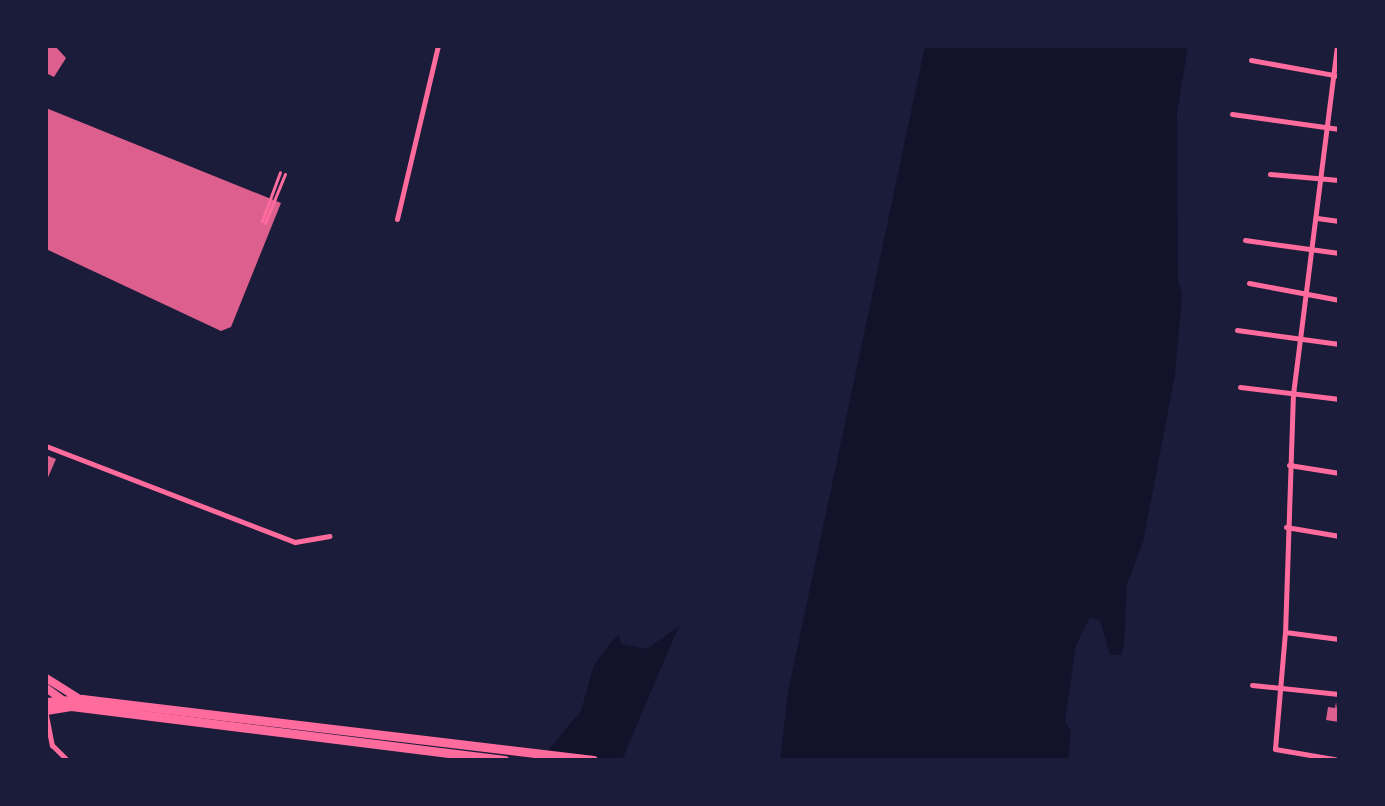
<!DOCTYPE html>
<html>
<head>
<meta charset="utf-8">
<style>
	body { margin:0 }
	#map { position:relative; width:1385px; height:806px; overflow:hidden; background:#1b1b3a; font-family:Signika,sans-serif }
	div>[style] { position:absolute }
	.water>* { inset:0; background:#12122b }
	.building>* { inset:0; background:#dd5f8e }
	.service>* { height:3px; margin:-1.5px; padding:0 1.5px; transform-origin:1.5px; border-radius:1.5px; background:#ff6b9d }
	.minor>* { height:5px; margin:-2.5px; padding:0 2.5px; transform-origin:2.5px; border-radius:2.5px; background:#ff6b9d }
	.primary>* { height:8px; margin:-4px; padding:0 4px; transform-origin:4px; border-radius:4px; background:#ff6b9d }
	.trunk>* { height:9px; margin:-4.5px; padding:0 4.5px; transform-origin:4.5px; border-radius:4.5px; background:#ff6b9d }
	span { translate:-50% -50%; white-space:nowrap; text-align:center; line-height:1.15; -webkit-text-stroke:6px #1b1b3a; paint-order:stroke }
	.frame { position:absolute; inset:0; border:48px solid #1b1b3a; pointer-events:none }
</style>
</head>
<body>
<div id="map">
	<div class="water">
		<i style="clip-path:polygon(925px 46px,1188px 46px,1177px 113px,1178px 280px,1182px 296px,1175px 375px,1143px 542px,1127px 584px,1124px 645px,1121px 655px,1110px 655px,1100px 620px,1090px 617px,1076px 645px,1065px 722px,1071px 731px,1068px 760px,780px 760px,788px 692px)"></i>
		<i style="clip-path:polygon(679px 626px,622px 760px,540px 760px,581px 711px,594px 665px,612px 641px,619px 635px,621px 644px,647px 649px)"></i>
	</div>
	<div class="building">
		<i style="clip-path:polygon(46px 46px,55px 46px,66px 58px,54px 77px,46px 73px)"></i>
		<i style="clip-path:polygon(46px 108px,281px 203px,231px 327px,221px 331px,46px 249px)"></i>
		<i style="clip-path:polygon(46px 455px,56px 459px,46px 482px)"></i>
		<i style="clip-path:polygon(1336px 702px,1339px 722px,1326px 720px,1328px 707px,1335px 708px)"></i>
	</div>
	<div class="service">
		<i style="left:262px;top:221px;width:52px;rotate:-69.8deg"></i>
		<i style="left:265px;top:223px;width:53px;rotate:-67.8deg"></i>
	</div>
	<div class="minor">
		<i style="left:1337px;top:46px;width:350px;rotate:97.2deg"></i>
		<i style="left:1293px;top:393px;width:239px;rotate:91.9deg"></i>
		<i style="left:1285px;top:632px;width:117px;rotate:94.9deg"></i>
		<i style="left:1275px;top:749px;width:65px;rotate:9.8deg"></i>
		<i style="left:1251px;top:60px;width:89px;rotate:10.3deg"></i>
		<i style="left:1232px;top:114px;width:108px;rotate:8deg"></i>
		<i style="left:1270px;top:174px;width:69px;rotate:5deg"></i>
		<i style="left:1317px;top:218px;width:22px;rotate:8deg"></i>
		<i style="left:397px;top:219px;width:178px;rotate:-76.7deg"></i>
		<i style="left:1245px;top:240px;width:95px;rotate:7.9deg"></i>
		<i style="left:1249px;top:283px;width:92px;rotate:10.7deg"></i>
		<i style="left:1237px;top:330px;width:103px;rotate:7.8deg"></i>
		<i style="left:1240px;top:387px;width:100px;rotate:6.9deg"></i>
		<i style="left:46px;top:446px;width:267px;rotate:21.1deg"></i>
		<i style="left:295px;top:542px;width:35px;rotate:-10deg"></i>
		<i style="left:1289px;top:465px;width:51px;rotate:9.1deg"></i>
		<i style="left:1286px;top:527px;width:54px;rotate:9.6deg"></i>
		<i style="left:1285px;top:632px;width:54px;rotate:7.4deg"></i>
		<i style="left:1252px;top:685px;width:87px;rotate:5.9deg"></i>
		<i style="left:46px;top:715px;width:31px;rotate:79deg"></i>
		<i style="left:52px;top:745px;width:21px;rotate:45deg"></i>
	</div>
	<div class="primary">
		<i style="left:46px;top:678px;width:38px;rotate:32deg"></i>
		<i style="left:46px;top:688px;width:24px;rotate:36deg"></i>
	</div>
	<div class="trunk">
		<i style="left:46px;top:702px;width:36px;rotate:-5deg"></i>
		<i style="left:82px;top:699px;width:515px;rotate:6.81deg"></i>
		<i style="left:46px;top:710px;width:25px;rotate:-9deg"></i>
		<i style="left:71px;top:706px;width:437px;rotate:7.1deg"></i>
	</div>
	<div class="frame"></div>
</div>
</body>
</html>
